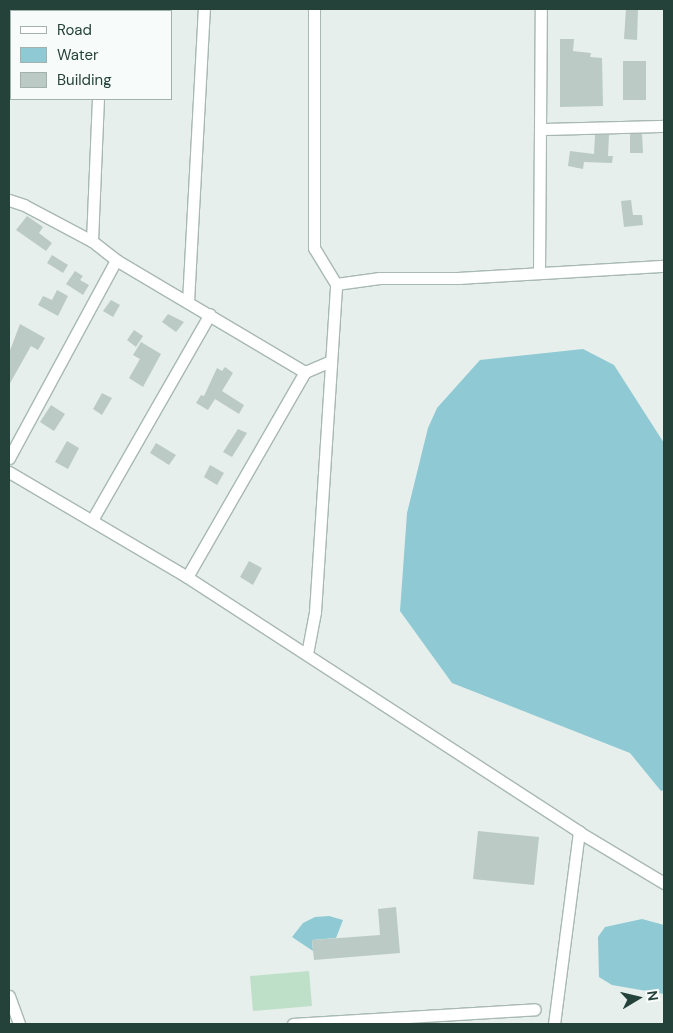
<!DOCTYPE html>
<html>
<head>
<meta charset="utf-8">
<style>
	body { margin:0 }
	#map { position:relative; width:673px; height:1033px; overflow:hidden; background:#e6efeb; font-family:"DM Sans",sans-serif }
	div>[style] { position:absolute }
	.green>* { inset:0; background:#bfe0c8 }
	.water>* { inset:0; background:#8ec9d4 }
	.building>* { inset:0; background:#bbcac4 }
	.roads { filter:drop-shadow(1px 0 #a8b8b2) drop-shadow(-1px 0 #a8b8b2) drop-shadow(0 1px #a8b8b2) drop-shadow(0 -1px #a8b8b2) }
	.street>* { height:11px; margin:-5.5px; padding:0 5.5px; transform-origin:5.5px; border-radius:5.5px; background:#fff }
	span { translate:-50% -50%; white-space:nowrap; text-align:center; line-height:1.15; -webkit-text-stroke:4px #f7fbf9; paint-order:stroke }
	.frame { position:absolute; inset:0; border:10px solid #24423a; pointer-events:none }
	.legend { position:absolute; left:10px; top:10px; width:162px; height:90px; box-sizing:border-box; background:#f7fbf9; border:1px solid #a3b1ad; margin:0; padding:6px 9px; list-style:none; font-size:15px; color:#24423a }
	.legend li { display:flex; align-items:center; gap:10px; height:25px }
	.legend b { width:25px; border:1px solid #a3b1ad }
	.north { position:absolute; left:613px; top:973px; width:50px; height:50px; -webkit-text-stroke:4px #f7fbf9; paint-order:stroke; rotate:81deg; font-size:14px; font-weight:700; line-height:20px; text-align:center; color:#24423a }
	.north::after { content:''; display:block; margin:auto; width:18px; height:22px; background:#24423a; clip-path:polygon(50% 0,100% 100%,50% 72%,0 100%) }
</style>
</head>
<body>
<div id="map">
	<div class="green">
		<i style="clip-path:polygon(309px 971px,312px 1006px,253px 1011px,250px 976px)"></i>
	</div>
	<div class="water">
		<i style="clip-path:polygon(583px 349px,614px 365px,664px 443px,664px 790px,661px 791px,630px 753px,452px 683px,400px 611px,407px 513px,428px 428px,437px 408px,480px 360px)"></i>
		<i style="clip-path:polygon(329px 916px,343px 920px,336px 938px,312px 940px,313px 951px,292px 937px,303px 923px,315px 917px)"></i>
		<i style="clip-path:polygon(642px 919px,664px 925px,664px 994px,612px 985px,599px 977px,598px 937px,605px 927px)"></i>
	</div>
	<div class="building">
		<i style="clip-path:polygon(626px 9px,638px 9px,637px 40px,624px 39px)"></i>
		<i style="clip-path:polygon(560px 39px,574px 39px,573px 51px,591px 53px,590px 57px,602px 58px,603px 106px,560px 107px)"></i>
		<i style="clip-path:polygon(623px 61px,646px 61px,646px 100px,623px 100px)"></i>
		<i style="clip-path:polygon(630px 134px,642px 134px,643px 153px,630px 153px)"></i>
		<i style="clip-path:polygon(595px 135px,609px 135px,608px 156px,613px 156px,612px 163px,584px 162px,583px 169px,568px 166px,570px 151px,594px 154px)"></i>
		<i style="clip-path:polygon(631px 200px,633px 215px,642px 215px,643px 225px,624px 227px,621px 201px)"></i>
		<i style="clip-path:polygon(27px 216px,43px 227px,39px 233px,52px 243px,46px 251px,16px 230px)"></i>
		<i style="clip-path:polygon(52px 255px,68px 265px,63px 273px,47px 263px)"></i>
		<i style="clip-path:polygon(75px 271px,83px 276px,80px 280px,89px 285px,83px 295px,66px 284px)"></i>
		<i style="clip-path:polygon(57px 290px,68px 296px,58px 316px,38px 305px,43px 296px,52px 300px)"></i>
		<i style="clip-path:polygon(111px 300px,120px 305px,113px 317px,103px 311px)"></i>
		<i style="clip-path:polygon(168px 314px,184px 322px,176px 332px,162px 322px)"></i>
		<i style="clip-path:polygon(20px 324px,45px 338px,38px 350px,31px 346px,9px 385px,9px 353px)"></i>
		<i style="clip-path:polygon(134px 330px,143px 336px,136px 347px,127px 340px)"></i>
		<i style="clip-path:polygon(141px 342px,161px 354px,143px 387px,129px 378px,140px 359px,133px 355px)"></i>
		<i style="clip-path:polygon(225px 367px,233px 373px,222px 391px,244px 405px,239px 414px,215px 399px,208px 410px,196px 403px,201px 395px,204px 396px,217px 368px,222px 371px)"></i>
		<i style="clip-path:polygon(102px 393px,112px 398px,102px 415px,93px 409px)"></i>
		<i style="clip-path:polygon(51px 405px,65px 414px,54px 431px,40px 422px)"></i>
		<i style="clip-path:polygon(238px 429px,247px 433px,232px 457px,223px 452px)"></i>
		<i style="clip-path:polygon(67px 441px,79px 448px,68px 469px,55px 462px)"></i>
		<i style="clip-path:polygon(156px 443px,176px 455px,169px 465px,150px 453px)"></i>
		<i style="clip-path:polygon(210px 465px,224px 473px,217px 485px,204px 477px)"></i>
		<i style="clip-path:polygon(249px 561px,262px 568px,253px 585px,240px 577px)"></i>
		<i style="clip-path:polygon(478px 831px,539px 837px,534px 885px,473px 879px)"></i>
		<i style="clip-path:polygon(396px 907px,400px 953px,314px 960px,312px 940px,380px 935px,378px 909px)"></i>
	</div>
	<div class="roads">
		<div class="street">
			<i style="left:101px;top:11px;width:2px;rotate:-90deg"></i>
			<i style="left:540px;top:129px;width:124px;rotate:-1.4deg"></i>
			<i style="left:9px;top:200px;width:16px;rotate:18deg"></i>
			<i style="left:24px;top:205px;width:77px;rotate:27.9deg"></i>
			<i style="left:92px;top:241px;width:31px;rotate:38deg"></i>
			<i style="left:116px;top:260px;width:220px;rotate:30.7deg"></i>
			<i style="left:92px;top:241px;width:142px;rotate:-87.6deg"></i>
			<i style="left:539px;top:271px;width:262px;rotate:-89.6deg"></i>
			<i style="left:336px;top:284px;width:44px;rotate:-7.8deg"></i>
			<i style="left:380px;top:278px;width:79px"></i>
			<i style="left:459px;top:278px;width:205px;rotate:-3.4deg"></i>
			<i style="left:188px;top:302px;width:293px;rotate:-86.9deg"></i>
			<i style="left:9px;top:458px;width:225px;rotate:-61.6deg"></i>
			<i style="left:9px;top:472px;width:207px;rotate:30.5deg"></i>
			<i style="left:187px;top:577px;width:468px;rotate:33deg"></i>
			<i style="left:579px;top:832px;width:99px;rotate:31deg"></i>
			<i style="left:92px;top:520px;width:237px;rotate:-60.2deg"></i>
			<i style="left:187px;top:577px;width:237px;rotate:-60.1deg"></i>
			<i style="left:305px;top:372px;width:28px;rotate:-23deg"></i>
			<i style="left:307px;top:654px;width:43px;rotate:-79.2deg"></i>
			<i style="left:315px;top:612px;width:329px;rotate:-86.3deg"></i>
			<i style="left:336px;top:284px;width:42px;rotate:-121.4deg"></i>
			<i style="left:314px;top:248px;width:239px;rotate:-90deg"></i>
			<i style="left:9px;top:996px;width:30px;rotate:70deg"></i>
			<i style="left:293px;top:1024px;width:242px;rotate:-3.5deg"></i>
			<i style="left:554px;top:1024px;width:194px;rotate:-82.6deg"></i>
		</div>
	</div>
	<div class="frame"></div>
	<ul class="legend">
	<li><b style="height:6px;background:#fff"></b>Road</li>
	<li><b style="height:14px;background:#8ec9d4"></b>Water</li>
	<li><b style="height:14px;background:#bbcac4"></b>Building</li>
	</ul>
	<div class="north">N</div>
</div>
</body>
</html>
